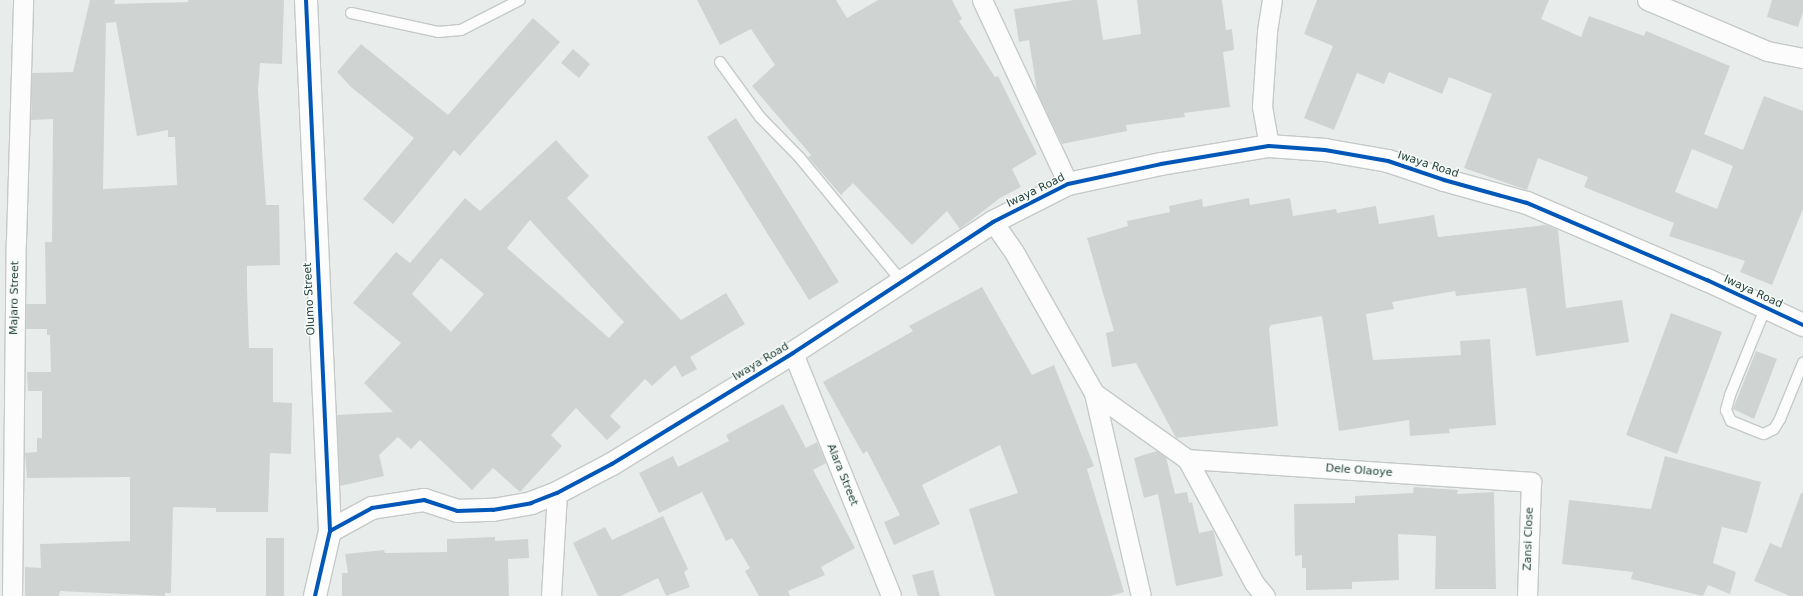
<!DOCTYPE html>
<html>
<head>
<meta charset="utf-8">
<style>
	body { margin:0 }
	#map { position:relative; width:1803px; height:596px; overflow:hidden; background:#e8edeb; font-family:"DejaVu Sans",sans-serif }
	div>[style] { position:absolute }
	.building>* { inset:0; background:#cfd4d2 }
	.roads { filter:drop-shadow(1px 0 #c5cac8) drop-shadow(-1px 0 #c5cac8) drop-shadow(0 1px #c5cac8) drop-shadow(0 -1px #c5cac8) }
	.service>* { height:10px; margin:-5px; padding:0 5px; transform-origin:5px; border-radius:5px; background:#fcfcfc }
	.minor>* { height:19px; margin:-9.5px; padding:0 9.5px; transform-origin:9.5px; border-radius:9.5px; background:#fcfcfc }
	.tertiary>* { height:22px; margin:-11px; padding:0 11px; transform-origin:11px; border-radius:11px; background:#fcfcfc }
	.cycleway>* { height:4px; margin:-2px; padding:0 2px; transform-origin:2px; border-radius:2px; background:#0057b8 }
	span { translate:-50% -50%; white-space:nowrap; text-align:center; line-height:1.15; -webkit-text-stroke:3px #f7fbf9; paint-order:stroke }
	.street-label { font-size:11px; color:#24423a }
</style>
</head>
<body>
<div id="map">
	<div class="building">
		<i style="clip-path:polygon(evenodd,90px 0,115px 0,114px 4px,188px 2px,188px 0,284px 0,282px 64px,260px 63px,258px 90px,266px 205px,279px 205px,280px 265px,247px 266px,247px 289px,249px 348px,273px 348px,273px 402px,292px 403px,291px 454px,270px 453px,268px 512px,216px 512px,216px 508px,173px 507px,171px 593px,165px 593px,165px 596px,60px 591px,59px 596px,25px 596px,25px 567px,41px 568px,40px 544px,130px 541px,130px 477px,27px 478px,25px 453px,37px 452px,37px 438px,42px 438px,42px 391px,28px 391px,27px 372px,51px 372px,50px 335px,47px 335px,47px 329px,26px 329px,26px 304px,46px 304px,45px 242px,52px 242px,53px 119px,31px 120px,32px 73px,73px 72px,90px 0,116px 22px,137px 136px,168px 130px,168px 137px,175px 137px,177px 185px,103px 189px,106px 23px,116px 22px)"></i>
		<i style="clip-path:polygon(697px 0,836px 0,847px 18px,878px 0,952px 0,962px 19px,959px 21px,995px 77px,998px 76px,1037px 154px,1012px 169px,1021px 187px,1000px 198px,960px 229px,947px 211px,912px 245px,853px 183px,841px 195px,808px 157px,811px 155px,752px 86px,775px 65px,751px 29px,720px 45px)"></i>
		<i style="clip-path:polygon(1074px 0,1097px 0,1103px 40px,1141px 34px,1137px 0,1222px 0,1226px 30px,1232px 29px,1234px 50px,1223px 52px,1230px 107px,1184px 113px,1185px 117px,1126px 125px,1127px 131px,1062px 144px,1037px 92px,1029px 40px,1019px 42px,1014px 9px)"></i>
		<i style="clip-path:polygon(evenodd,1317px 0,1549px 0,1541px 19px,1581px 37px,1589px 16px,1644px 36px,1646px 31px,1730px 66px,1704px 134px,1743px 150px,1764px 96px,1803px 111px,1803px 209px,1772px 285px,1740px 272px,1745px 261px,1669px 236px,1674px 223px,1584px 187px,1588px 177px,1538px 158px,1527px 190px,1464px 168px,1492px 94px,1449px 77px,1442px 94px,1389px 72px,1384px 84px,1357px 73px,1334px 130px,1304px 118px,1333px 46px,1304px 34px,1317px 0,1692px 149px,1733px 166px,1717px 209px,1675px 192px,1692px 149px)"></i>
		<i style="clip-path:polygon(1772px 0,1803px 0,1803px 12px,1798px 27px,1767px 17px)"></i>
		<i style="clip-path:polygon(533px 18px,560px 42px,460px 156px,454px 150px,393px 224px,363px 199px,414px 138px,351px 87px,337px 72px,361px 44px,448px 115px)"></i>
		<i style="clip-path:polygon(573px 49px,590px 64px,579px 78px,561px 63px)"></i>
		<i style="clip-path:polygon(736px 118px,839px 282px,809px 300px,707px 137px)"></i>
		<i style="clip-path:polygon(evenodd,556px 140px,589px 176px,567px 198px,681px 320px,726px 293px,745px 324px,690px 357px,697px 369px,682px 377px,675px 365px,652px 386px,645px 379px,610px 416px,621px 427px,607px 440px,576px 408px,551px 435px,562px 446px,520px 492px,493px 468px,472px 490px,420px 440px,411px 449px,398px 437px,379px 455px,384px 476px,340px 486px,337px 415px,393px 412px,364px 383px,401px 343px,353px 303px,396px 252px,410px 263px,465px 198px,480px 211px,556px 140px,530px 220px,624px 322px,609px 338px,507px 248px,530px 220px,556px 140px,441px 258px,484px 294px,451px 332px,412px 294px,441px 258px)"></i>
		<i style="clip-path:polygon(1249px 198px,1250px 205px,1290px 198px,1293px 216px,1336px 209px,1337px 213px,1376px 206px,1379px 224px,1434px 215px,1438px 237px,1546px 225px,1558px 230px,1566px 308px,1622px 300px,1629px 342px,1536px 356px,1526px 288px,1456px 296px,1455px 291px,1392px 302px,1394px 309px,1366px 314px,1373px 360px,1461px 355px,1460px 341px,1490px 339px,1496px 425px,1449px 429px,1450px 433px,1410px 436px,1409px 420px,1339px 431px,1322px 316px,1271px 325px,1269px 328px,1278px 426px,1176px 438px,1136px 363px,1112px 367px,1106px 333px,1114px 331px,1087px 238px,1128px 226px,1127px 221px,1170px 212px,1169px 206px,1202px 199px,1203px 207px)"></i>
		<i style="clip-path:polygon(982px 287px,1032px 375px,1054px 365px,1094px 466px,1087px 469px,1124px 592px,1110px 596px,995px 596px,969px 509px,1018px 493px,1000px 445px,922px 485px,940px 524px,894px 545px,884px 522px,900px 515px,867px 451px,863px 454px,823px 382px,913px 331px,909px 326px)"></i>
		<i style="clip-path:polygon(1671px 313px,1722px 332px,1677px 454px,1626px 435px)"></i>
		<i style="clip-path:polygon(1756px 351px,1777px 359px,1754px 419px,1733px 409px)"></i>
		<i style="clip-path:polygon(783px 404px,806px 448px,817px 442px,826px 463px,813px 470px,855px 548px,821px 567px,825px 575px,788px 591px,790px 596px,759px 596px,745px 571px,750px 568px,732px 538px,726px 541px,702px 492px,659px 513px,639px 473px,673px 456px,678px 467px,729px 441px,726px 435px)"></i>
		<i style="clip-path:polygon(1157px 451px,1166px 457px,1175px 494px,1187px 492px,1189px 503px,1192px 502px,1199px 533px,1213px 530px,1214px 533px,1223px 576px,1176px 586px,1158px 494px,1144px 498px,1134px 458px)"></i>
		<i style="clip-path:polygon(1665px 456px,1761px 482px,1747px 533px,1722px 527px,1713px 563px,1736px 572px,1730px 594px,1708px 585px,1703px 596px,1631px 579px,1633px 572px,1562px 564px,1569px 500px,1651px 509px)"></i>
		<i style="clip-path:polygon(1414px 487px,1458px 490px,1457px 494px,1494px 492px,1496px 589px,1435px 589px,1436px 536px,1398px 534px,1399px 580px,1352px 582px,1352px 589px,1306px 590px,1306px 568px,1302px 568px,1302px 555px,1295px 556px,1294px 504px,1355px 503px,1355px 496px,1413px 493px)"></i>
		<i style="clip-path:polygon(1801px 493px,1803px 493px,1803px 596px,1790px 596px,1754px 581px,1770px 543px,1781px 548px)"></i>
		<i style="clip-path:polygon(663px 516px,688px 569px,684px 572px,690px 587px,666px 596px,658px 578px,621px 596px,598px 596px,573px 543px,605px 527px,612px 540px)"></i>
		<i style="clip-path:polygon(495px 537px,495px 541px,528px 539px,529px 558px,508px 559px,509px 596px,342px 596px,342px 573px,348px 573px,345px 554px,384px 550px,385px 553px,447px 552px,447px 539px)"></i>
		<i style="clip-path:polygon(266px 538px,284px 538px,284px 596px,266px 596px)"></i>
		<i style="clip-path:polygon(933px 570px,940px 596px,918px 596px,912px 575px)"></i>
	</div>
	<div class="roads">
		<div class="service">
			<i style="left:351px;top:13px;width:89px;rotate:12.3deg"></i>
			<i style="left:438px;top:32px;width:23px;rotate:-5deg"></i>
			<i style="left:461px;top:30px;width:66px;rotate:-27deg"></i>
			<i style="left:720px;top:62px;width:68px;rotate:54deg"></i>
			<i style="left:760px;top:117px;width:57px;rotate:45.7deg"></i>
			<i style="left:800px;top:158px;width:162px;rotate:50.5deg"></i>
			<i style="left:1765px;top:309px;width:93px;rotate:112.1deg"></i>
			<i style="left:1730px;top:395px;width:16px;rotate:105deg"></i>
			<i style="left:1726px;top:410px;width:12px;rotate:66deg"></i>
			<i style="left:1731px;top:421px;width:35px;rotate:22deg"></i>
			<i style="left:1764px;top:434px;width:11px;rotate:-27deg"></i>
			<i style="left:1774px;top:429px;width:12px;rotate:-59deg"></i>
			<i style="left:1780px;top:419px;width:61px;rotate:-67.7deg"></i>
		</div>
		<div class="minor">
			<i style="left:982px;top:0;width:203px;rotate:64.9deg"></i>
			<i style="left:1647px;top:0;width:130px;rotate:23deg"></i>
			<i style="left:1767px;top:51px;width:37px;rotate:11deg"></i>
			<i style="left:1269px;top:146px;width:40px;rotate:-100deg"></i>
			<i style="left:1262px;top:107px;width:76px;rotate:-86.2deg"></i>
			<i style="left:1267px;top:31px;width:31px;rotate:-81deg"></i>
			<i style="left:993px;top:222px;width:37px;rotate:55deg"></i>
			<i style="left:1014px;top:252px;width:162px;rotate:60.4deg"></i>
			<i style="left:1094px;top:393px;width:114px;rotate:35.4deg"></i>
			<i style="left:1187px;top:459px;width:141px;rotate:61.6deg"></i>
			<i style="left:1254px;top:583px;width:17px;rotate:50deg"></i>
			<i style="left:793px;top:353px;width:262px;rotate:68deg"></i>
			<i style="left:1094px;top:393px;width:208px;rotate:77deg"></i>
			<i style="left:1187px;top:459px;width:345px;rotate:3.8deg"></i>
			<i style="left:1531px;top:482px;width:114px;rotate:92deg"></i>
			<i style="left:12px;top:596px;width:355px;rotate:-89.4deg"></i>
			<i style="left:16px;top:241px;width:241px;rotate:-88.3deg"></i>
			<i style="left:551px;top:596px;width:103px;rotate:-86.7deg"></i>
		</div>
		<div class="tertiary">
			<i style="left:306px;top:0;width:532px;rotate:87.41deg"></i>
			<i style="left:330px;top:531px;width:67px;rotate:103deg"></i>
			<i style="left:330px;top:531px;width:48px;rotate:-28.7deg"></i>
			<i style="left:372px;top:508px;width:53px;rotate:-8.7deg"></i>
			<i style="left:424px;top:500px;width:35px;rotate:18deg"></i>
			<i style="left:457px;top:511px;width:36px;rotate:-2deg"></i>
			<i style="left:493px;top:510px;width:39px;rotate:-10deg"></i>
			<i style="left:531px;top:503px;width:28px;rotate:-21deg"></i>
			<i style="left:557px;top:493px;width:62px;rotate:-27.8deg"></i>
			<i style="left:612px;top:464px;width:212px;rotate:-31.5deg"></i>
			<i style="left:793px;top:353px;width:239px;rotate:-33.2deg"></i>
			<i style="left:993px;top:222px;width:84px;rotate:-26.9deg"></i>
			<i style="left:1068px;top:184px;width:95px;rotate:-12.1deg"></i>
			<i style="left:1161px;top:164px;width:109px;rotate:-9.5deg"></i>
			<i style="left:1269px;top:146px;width:56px;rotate:4.1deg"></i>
			<i style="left:1325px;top:150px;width:64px;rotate:9.9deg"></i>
			<i style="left:1388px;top:161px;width:59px;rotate:18.7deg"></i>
			<i style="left:1444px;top:180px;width:86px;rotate:15.5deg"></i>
			<i style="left:1527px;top:203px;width:196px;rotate:23.2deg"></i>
			<i style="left:1707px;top:280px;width:106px;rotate:25.1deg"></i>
		</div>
	</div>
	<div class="cycleway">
		<i style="left:306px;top:0;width:532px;rotate:87.41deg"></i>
		<i style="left:330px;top:531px;width:67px;rotate:103deg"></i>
		<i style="left:330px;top:531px;width:48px;rotate:-28.7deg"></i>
		<i style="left:372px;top:508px;width:53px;rotate:-8.7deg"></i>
		<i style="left:424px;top:500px;width:35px;rotate:18deg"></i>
		<i style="left:457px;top:511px;width:36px;rotate:-2deg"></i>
		<i style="left:493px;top:510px;width:39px;rotate:-10deg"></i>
		<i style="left:531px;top:503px;width:28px;rotate:-21deg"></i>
		<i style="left:557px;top:493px;width:62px;rotate:-27.8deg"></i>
		<i style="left:612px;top:464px;width:212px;rotate:-31.5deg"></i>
		<i style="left:793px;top:353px;width:239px;rotate:-33.2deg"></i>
		<i style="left:993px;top:222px;width:84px;rotate:-26.9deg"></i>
		<i style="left:1068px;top:184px;width:95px;rotate:-12.1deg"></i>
		<i style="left:1161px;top:164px;width:109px;rotate:-9.5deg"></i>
		<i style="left:1269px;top:146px;width:56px;rotate:4.1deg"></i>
		<i style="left:1325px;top:150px;width:64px;rotate:9.9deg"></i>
		<i style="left:1388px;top:161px;width:59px;rotate:18.7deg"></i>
		<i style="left:1444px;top:180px;width:86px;rotate:15.5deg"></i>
		<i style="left:1527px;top:203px;width:196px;rotate:23.2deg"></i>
		<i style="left:1707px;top:280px;width:106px;rotate:25.1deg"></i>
	</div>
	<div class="street-label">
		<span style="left:1428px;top:165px;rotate:18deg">Iwaya Road</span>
		<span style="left:1036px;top:191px;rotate:-26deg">Iwaya Road</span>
		<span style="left:1753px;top:292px;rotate:25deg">Iwaya Road</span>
		<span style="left:15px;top:298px;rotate:-89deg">Majaro Street</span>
		<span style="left:310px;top:299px;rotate:-93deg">Olumo Street</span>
		<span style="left:761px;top:362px;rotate:-31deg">Iwaya Road</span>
		<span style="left:1359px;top:471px;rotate:4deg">Dele Olaoye</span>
		<span style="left:842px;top:475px;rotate:68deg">Alara Street</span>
		<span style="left:1529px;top:539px;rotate:-88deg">Zansi Close</span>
	</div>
</div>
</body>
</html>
